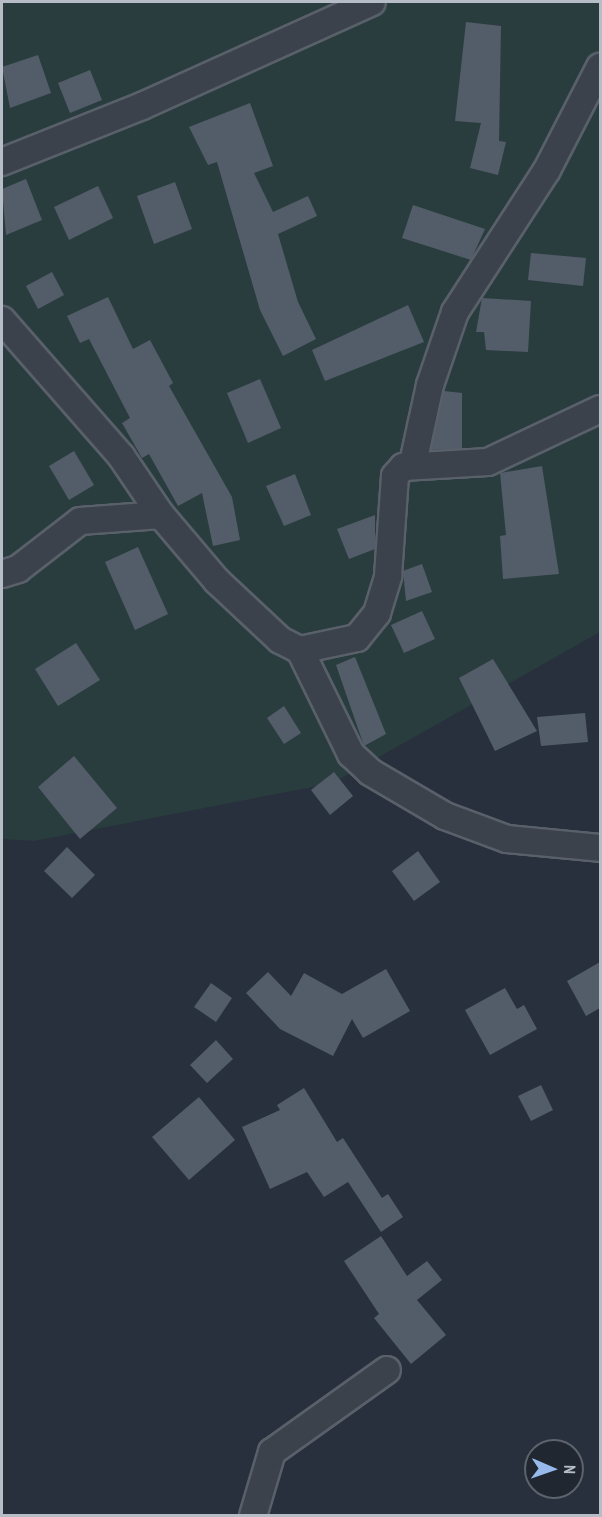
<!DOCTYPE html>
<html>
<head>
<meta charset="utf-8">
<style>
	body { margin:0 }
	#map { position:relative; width:602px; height:1517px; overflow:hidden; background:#27303c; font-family:"PT Sans Narrow",sans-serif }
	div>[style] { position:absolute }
	.green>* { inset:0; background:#2a3d3e }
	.building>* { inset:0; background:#535c69 }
	.roads { filter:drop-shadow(2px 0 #59606a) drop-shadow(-2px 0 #59606a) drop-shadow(0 2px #59606a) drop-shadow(0 -2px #59606a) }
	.minor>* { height:26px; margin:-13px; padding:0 13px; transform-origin:13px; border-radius:13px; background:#3b424c }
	span { translate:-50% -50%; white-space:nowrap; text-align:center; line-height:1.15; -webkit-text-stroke:5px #202731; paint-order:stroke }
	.frame { position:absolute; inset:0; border:3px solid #b7bdc7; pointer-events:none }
	.north { position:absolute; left:524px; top:1439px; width:60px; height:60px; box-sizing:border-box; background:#202731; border:2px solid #5c636d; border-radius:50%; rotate:92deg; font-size:16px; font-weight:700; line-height:24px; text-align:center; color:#b7bdc7 }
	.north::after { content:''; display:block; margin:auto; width:21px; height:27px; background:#97b9ec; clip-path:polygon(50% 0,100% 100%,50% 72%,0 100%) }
</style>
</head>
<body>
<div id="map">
	<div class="green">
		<i style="clip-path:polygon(2px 2px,600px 2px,600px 632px,333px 783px,34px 841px,2px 839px)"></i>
	</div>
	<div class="building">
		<i style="clip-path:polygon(466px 22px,501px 26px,499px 141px,506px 142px,498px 175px,470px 168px,481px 123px,455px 121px)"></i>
		<i style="clip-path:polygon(38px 55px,51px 93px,10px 108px,2px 67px)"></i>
		<i style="clip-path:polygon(90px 70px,102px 100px,70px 113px,58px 83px)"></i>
		<i style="clip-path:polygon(250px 103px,273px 166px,254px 173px,273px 212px,308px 196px,317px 216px,278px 234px,298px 302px,316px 339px,283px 356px,260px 310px,217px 162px,208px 165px,189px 127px)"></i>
		<i style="clip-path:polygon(26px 179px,42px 220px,6px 235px,2px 189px)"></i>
		<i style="clip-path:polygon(175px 182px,192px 229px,154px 244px,137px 196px)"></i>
		<i style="clip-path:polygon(98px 186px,113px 218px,69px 240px,54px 207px)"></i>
		<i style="clip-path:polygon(413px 205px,485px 229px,471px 260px,402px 238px)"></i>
		<i style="clip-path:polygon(531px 253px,586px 258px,583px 286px,528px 280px)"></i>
		<i style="clip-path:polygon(52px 272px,64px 295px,38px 309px,26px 286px)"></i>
		<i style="clip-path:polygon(108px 297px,133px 349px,150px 340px,173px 383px,169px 386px,232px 497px,240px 540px,213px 546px,202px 493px,178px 506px,149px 454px,142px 458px,122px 423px,130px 418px,89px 339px,80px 343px,67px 316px)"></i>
		<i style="clip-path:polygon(482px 298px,531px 301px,528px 352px,486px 350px,484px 332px,476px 332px)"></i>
		<i style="clip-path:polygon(408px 305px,424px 342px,325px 381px,312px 350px)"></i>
		<i style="clip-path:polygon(260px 379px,281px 428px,248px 443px,227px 393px)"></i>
		<i style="clip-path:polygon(444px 391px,462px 393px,462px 449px,431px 450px)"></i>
		<i style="clip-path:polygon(74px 451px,94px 485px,69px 500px,49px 466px)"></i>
		<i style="clip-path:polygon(542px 466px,559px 574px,503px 579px,500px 536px,506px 535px,500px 473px)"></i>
		<i style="clip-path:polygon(295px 474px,311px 515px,284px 526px,266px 486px)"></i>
		<i style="clip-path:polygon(375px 515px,375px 549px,349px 559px,337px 529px)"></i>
		<i style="clip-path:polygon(138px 547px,168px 614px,135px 630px,105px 562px)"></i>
		<i style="clip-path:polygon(422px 564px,432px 592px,406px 601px,403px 571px)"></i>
		<i style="clip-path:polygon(422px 611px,435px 639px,404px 653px,391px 625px)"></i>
		<i style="clip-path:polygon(76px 643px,100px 680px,58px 706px,35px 669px)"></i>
		<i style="clip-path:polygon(355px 657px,386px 734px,364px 746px,336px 665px)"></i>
		<i style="clip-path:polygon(493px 659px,537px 731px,495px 751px,459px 678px)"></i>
		<i style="clip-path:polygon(284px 706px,301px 733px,284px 744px,267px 718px)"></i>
		<i style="clip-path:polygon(585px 713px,588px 742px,541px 746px,537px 717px)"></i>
		<i style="clip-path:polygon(74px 756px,117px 808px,80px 839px,38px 787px)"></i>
		<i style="clip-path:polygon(334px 772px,353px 796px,330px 815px,311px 790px)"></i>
		<i style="clip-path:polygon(67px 847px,95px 875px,72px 898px,44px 871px)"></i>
		<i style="clip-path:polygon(418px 851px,440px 882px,414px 901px,392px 871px)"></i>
		<i style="clip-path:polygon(600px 962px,600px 1008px,586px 1016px,567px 981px)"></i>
		<i style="clip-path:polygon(386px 969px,410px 1011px,363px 1038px,352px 1019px,333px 1056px,280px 1029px,246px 993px,268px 972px,291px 996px,304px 973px,342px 994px)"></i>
		<i style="clip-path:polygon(211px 983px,232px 998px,216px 1022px,194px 1007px)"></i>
		<i style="clip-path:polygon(505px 988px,517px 1009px,524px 1005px,537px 1029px,490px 1055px,465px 1010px)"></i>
		<i style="clip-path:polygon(216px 1040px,233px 1059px,207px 1083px,190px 1065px)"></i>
		<i style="clip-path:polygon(541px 1085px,553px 1110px,531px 1121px,518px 1096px)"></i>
		<i style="clip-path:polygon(304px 1088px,337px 1142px,343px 1138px,382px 1198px,388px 1194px,403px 1217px,381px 1232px,348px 1182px,324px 1197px,307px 1172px,270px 1189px,242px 1127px,280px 1110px,277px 1105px)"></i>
		<i style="clip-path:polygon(199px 1097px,235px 1140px,189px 1180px,152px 1137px)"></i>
		<i style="clip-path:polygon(381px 1236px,407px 1276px,427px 1261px,442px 1280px,417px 1300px,446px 1335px,411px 1364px,374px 1318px,379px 1314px,344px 1261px)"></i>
	</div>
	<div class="roads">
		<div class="minor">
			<i style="left:2px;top:162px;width:151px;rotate:-21.8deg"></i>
			<i style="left:142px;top:106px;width:252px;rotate:-24.3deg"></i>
			<i style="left:2px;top:320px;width:181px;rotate:48.8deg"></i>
			<i style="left:121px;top:456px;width:71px;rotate:55.9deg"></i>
			<i style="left:161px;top:515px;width:87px;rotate:49.7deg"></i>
			<i style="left:217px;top:581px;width:86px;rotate:43.1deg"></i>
			<i style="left:280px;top:640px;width:22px;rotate:27deg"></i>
			<i style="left:300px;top:650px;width:58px;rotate:-11.9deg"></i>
			<i style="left:357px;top:638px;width:32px;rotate:-51deg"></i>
			<i style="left:377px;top:613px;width:39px;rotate:-73deg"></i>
			<i style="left:388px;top:576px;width:100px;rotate:-86deg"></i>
			<i style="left:395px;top:476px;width:12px;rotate:-48deg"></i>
			<i style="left:403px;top:467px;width:85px;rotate:-3.4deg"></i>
			<i style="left:488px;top:462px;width:124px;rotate:-25.3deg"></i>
			<i style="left:413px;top:463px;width:80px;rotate:-77.7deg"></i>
			<i style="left:430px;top:385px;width:77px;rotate:-71.1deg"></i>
			<i style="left:455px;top:312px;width:169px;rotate:-57.1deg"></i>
			<i style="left:547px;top:170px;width:116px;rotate:-62.8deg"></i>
			<i style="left:2px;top:574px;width:17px;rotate:-17deg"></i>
			<i style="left:18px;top:569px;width:78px;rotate:-37.7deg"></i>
			<i style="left:80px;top:521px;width:81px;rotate:-4.2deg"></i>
			<i style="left:300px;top:650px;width:116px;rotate:63.9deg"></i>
			<i style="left:351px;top:754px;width:26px;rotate:43deg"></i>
			<i style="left:370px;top:772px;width:87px;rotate:30.4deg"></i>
			<i style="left:445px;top:816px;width:66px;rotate:20.4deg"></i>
			<i style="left:507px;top:839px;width:93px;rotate:5.5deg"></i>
			<i style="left:253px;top:1516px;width:67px;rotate:-73.5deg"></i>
			<i style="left:272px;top:1452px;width:141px;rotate:-35.5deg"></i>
		</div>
	</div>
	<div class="frame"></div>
	<div class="north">N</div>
</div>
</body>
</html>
